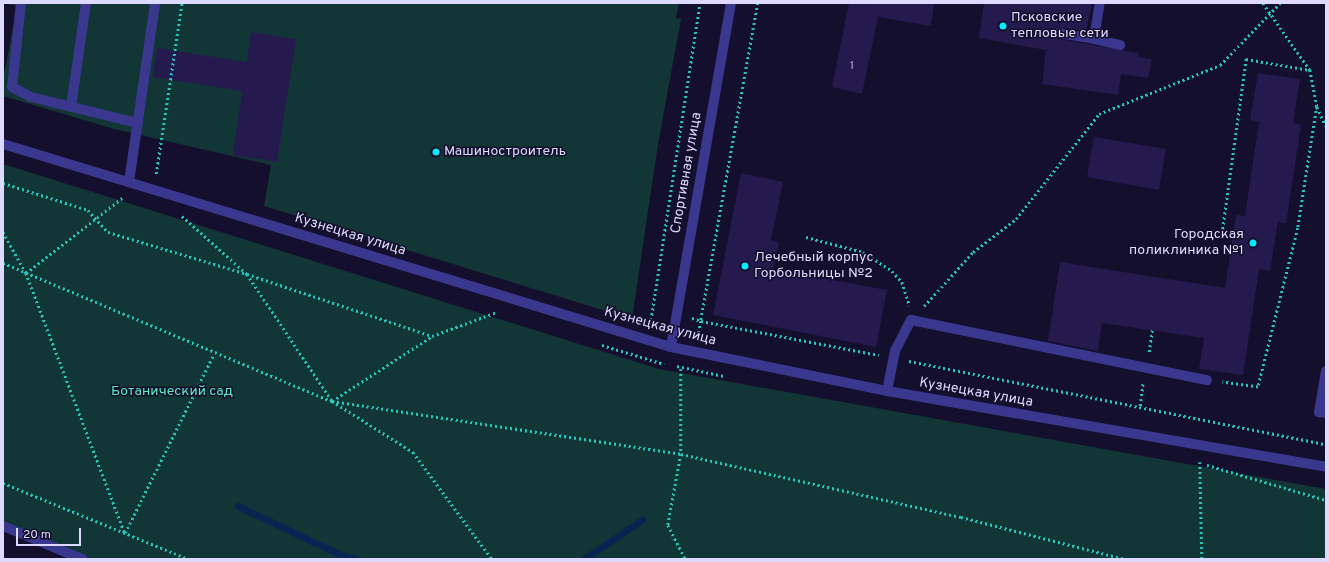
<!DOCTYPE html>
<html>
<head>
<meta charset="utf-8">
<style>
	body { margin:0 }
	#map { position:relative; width:1329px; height:562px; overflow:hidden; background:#140f2c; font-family:Overpass,sans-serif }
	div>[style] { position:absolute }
	.green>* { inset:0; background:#123635 }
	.stream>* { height:7px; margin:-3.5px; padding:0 3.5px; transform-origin:3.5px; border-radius:3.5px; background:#092451 }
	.building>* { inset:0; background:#241a4e }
	.path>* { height:2.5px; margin-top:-1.25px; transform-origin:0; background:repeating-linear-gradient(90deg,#28c5ba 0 2px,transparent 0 5px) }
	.minor>* { height:10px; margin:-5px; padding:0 5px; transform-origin:5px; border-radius:5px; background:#3a378e }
	.dots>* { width:11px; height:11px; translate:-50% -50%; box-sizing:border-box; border:2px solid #140f2c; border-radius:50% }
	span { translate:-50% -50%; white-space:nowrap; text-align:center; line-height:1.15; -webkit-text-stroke:3px #140f2c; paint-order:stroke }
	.number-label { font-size:12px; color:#b0aad3 }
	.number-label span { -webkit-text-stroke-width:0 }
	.poi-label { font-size:14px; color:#dedaff }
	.left { translate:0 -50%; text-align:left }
	.right { translate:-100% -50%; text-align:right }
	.street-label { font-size:14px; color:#dedaff }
	.park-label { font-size:14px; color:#5de8c4 }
	.frame { position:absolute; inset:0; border:4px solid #dedaff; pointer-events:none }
	.scale { position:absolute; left:16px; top:528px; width:65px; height:18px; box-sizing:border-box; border:2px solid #dedaff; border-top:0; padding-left:5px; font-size:12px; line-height:14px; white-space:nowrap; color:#dedaff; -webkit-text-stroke:3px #140f2c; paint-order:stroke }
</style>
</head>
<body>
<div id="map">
	<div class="green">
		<i style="clip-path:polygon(4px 3px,679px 3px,676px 18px,681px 19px,658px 144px,632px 319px,264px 206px,271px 165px,114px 129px,3px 96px,3px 80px,17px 6px)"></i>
		<i style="clip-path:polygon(3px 164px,659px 369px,1326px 489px,1326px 559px,86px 559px,3px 526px)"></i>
	</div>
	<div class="stream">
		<i style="left:238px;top:506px;width:116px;rotate:25.5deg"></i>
		<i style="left:343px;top:556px;width:14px;rotate:12deg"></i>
		<i style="left:584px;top:559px;width:71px;rotate:-34.1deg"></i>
	</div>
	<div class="building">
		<i style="clip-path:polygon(849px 3px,934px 3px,931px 26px,878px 17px,862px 94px,832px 87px)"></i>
		<i style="clip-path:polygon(984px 3px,1092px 3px,1086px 31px,1056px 27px,1052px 32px,1054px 38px,1139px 53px,1138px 57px,1152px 59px,1148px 78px,1121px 74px,1118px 95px,1042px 84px,1046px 50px,979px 38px)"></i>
		<i style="clip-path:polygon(251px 32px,296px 39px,277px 162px,233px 155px,242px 91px,153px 77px,157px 48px,247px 62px)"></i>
		<i style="clip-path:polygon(1258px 73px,1300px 79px,1293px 123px,1301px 125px,1286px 224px,1278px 222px,1270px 271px,1259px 269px,1243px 375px,1199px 369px,1204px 338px,1102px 323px,1098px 351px,1048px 341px,1060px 262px,1225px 288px,1236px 215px,1245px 216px,1259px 122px,1250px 120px)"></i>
		<i style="clip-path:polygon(1094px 137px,1166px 149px,1159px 190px,1087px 177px)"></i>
		<i style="clip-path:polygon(741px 173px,783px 182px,771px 240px,779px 242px,773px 269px,887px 290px,876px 347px,713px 315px)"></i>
	</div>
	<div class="path">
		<i style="left:758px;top:3px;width:323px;rotate:100.2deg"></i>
		<i style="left:701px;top:321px;width:181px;rotate:10.8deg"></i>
		<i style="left:1263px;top:3px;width:82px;rotate:55deg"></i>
		<i style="left:1317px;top:107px;width:21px;rotate:65deg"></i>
		<i style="left:156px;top:174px;width:173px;rotate:-81.4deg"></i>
		<i style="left:3px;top:183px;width:89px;rotate:17.6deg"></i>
		<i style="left:88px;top:210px;width:30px;rotate:48deg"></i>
		<i style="left:108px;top:232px;width:145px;rotate:16.8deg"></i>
		<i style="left:247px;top:274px;width:195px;rotate:18.5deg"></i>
		<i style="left:182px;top:216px;width:87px;rotate:41.7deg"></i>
		<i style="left:247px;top:274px;width:153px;rotate:56.2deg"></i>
		<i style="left:332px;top:401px;width:353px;rotate:8.6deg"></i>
		<i style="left:681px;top:454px;width:287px;rotate:12.7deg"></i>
		<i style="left:961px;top:517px;width:168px;rotate:14.4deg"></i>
		<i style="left:3px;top:232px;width:47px;rotate:60.7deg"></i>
		<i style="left:26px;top:273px;width:278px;rotate:69.2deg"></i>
		<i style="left:125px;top:533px;width:200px;rotate:-63.6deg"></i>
		<i style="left:806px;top:237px;width:59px;rotate:14.7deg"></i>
		<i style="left:863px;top:252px;width:35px;rotate:33deg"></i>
		<i style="left:892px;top:271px;width:15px;rotate:48deg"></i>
		<i style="left:902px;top:282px;width:25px;rotate:72deg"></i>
		<i style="left:1221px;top:239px;width:182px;rotate:-82.1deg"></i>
		<i style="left:1246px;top:59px;width:65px;rotate:9.8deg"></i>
		<i style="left:1310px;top:70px;width:37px;rotate:79deg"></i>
		<i style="left:1317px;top:106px;width:123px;rotate:98.9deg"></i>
		<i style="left:1298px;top:228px;width:164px;rotate:104.1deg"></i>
		<i style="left:1258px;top:387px;width:36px;rotate:-172deg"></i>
		<i style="left:3px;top:263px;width:357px;rotate:22.8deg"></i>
		<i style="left:332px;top:401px;width:96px;rotate:32.2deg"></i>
		<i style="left:413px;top:452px;width:133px;rotate:53.6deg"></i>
		<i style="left:26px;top:273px;width:122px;rotate:-38deg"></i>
		<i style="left:924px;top:306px;width:73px;rotate:-47.8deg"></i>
		<i style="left:973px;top:252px;width:54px;rotate:-37.5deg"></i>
		<i style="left:1016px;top:219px;width:134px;rotate:-51.7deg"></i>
		<i style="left:1099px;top:114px;width:131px;rotate:-22deg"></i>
		<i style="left:1220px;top:65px;width:86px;rotate:-45.9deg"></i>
		<i style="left:692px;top:318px;width:9px;rotate:18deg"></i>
		<i style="left:701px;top:321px;width:15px;rotate:101deg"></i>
		<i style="left:650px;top:325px;width:326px;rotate:-81.2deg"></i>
		<i style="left:602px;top:345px;width:65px;rotate:17deg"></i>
		<i style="left:1149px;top:352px;width:22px;rotate:-82deg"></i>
		<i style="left:909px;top:361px;width:425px;rotate:11.3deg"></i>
		<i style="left:677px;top:366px;width:48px;rotate:12deg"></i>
		<i style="left:681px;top:369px;width:85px;rotate:90deg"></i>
		<i style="left:681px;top:454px;width:72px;rotate:100.4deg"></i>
		<i style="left:668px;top:525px;width:38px;rotate:63deg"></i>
		<i style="left:332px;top:401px;width:119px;rotate:-33deg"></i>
		<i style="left:432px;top:336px;width:69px;rotate:-20.3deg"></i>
		<i style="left:1140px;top:406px;width:23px;rotate:-83deg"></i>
		<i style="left:1200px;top:462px;width:97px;rotate:88.8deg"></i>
		<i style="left:1207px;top:465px;width:124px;rotate:16.4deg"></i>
		<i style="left:3px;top:483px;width:200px;rotate:22.3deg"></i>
	</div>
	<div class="minor">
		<i style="left:21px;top:3px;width:84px;rotate:96.1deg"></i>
		<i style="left:12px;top:87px;width:21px;rotate:28deg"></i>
		<i style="left:31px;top:97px;width:110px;rotate:13.7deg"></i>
		<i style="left:1058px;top:33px;width:36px;rotate:9deg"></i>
		<i style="left:1094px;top:39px;width:36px;rotate:-81deg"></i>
		<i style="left:1094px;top:39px;width:27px;rotate:13deg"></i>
		<i style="left:71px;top:107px;width:105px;rotate:-81.8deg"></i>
		<i style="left:3px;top:144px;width:698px;rotate:16.9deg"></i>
		<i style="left:671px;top:347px;width:220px;rotate:11.5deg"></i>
		<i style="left:887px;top:391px;width:446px;rotate:9.8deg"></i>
		<i style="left:129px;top:182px;width:181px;rotate:-81.7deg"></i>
		<i style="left:671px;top:347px;width:349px;rotate:-80.1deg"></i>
		<i style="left:1326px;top:371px;width:42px;rotate:99.7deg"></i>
		<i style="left:1319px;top:412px;width:7px;rotate:8deg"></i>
		<i style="left:887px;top:391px;width:41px;rotate:-78.7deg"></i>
		<i style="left:895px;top:351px;width:35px;rotate:-63deg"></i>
		<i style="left:911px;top:320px;width:302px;rotate:11.5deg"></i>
		<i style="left:3px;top:526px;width:86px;rotate:22.7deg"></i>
	</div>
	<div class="dots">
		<i style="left:1003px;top:26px;background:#06e9ff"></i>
		<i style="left:436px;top:152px;background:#06e9ff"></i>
		<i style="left:1253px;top:243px;background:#06e9ff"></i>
		<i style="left:745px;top:266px;background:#06e9ff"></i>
	</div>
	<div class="number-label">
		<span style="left:852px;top:67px">1</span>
	</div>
	<div class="poi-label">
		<span class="left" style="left:1011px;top:26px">Псковские<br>тепловые сети</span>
		<span class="left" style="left:444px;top:152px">Машиностроитель</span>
		<span class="right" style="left:1244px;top:243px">Городская<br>поликлиника №1</span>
		<span class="left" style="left:754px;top:266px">Лечебный корпус<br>Горбольницы №2</span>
	</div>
	<div class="street-label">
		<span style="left:687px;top:173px;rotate:-80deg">Спортивная улица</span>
		<span style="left:350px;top:235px;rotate:17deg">Кузнецкая улица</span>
		<span style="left:660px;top:327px;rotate:15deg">Кузнецкая улица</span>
		<span style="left:976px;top:393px;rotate:10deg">Кузнецкая улица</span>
	</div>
	<div class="park-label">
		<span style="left:172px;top:392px">Ботанический сад</span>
	</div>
	<div class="frame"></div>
	<div class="scale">20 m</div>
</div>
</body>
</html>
